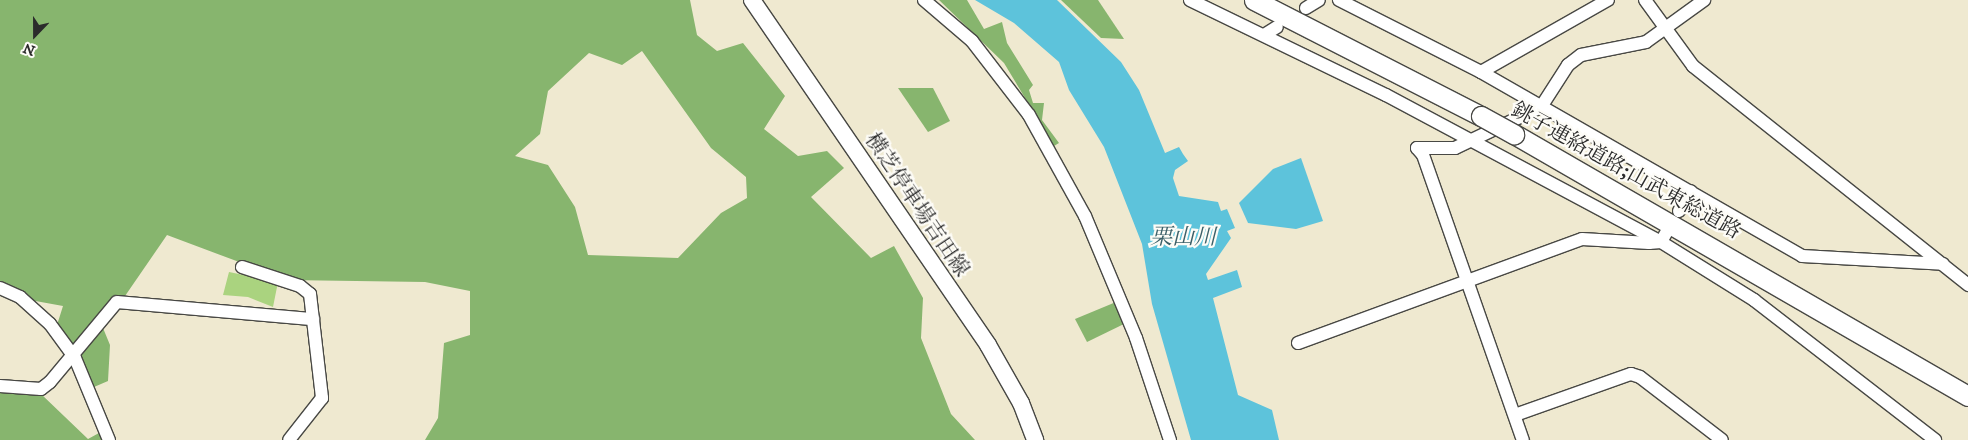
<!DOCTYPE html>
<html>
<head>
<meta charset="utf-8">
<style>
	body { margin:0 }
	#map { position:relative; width:1968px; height:440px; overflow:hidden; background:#efe9d0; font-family:"IM FELL DW Pica","Noto Serif JP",serif }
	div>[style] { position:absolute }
	.green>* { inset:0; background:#aad37f }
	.forest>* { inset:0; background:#87b56e }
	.water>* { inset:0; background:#5dc3db }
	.roads { filter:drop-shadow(1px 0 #484844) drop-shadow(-1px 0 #484844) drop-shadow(0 1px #484844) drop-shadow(0 -1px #484844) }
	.minor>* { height:12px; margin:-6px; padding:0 6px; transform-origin:6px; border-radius:6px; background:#fff }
	.major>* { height:16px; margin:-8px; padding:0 8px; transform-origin:8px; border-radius:8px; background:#fff }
	.highway>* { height:19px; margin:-9.5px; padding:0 9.5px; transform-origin:9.5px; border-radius:9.5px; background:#fff }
	.bridges { filter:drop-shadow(1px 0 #484844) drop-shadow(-1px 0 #484844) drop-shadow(0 1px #484844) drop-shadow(0 -1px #484844) }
	.highway-bridge>* { height:19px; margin:-9.5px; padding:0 9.5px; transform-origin:9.5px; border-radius:9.5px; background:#fff }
	span { translate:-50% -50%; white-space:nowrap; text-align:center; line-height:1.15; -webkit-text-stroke:4.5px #fdfcf7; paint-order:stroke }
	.street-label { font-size:21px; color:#2b2b2b }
	.water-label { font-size:22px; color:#3c6069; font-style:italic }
	.north { position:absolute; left:10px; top:10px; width:50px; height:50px; -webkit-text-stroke:4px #fdfcf7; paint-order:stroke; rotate:202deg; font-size:14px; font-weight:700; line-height:20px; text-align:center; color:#2b2b2b }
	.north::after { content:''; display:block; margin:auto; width:18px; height:22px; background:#2b2b2b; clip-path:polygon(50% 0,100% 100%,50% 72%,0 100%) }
</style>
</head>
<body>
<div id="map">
	<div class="green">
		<i style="clip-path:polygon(229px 272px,278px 282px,273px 307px,248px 297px,223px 295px)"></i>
	</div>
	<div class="forest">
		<i style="clip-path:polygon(evenodd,0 0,690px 0,697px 35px,717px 51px,743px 43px,785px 96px,764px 129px,798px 156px,827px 151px,844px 168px,811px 197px,871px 258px,894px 246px,923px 298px,921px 338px,951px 414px,975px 440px,425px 440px,438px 418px,444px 343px,470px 335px,470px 291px,425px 282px,287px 280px,167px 235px,103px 328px,110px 345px,108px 381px,94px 387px,82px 358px,57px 325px,63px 306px,30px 300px,0 283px,0 0,642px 51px,711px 148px,746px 177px,747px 198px,721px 213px,678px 258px,588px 255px,575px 207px,548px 165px,515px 156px,540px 134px,548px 91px,589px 53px,622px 65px,642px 51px)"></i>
		<i style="clip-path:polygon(939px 0,967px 0,984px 29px,1002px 22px,1007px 43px,1033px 85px,1029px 90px,1033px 103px,1044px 103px,1042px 120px,1059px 143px,1054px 146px,1004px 63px)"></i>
		<i style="clip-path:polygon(1061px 0,1098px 0,1124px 39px,1101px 38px)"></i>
		<i style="clip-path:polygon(898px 88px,933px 88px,950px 121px,928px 132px)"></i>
		<i style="clip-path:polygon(1116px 302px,1126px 323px,1087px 342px,1075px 319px)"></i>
		<i style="clip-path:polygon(0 392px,41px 394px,88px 439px,99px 433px,110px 440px,0 440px)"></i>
	</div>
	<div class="water">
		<i style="clip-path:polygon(975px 0,1057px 0,1121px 62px,1139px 90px,1165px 153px,1179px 147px,1183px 154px,1188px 161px,1175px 170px,1173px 178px,1179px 196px,1218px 202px,1221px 211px,1227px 209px,1235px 228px,1227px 231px,1231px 238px,1206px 274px,1208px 280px,1237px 270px,1242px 287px,1213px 298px,1238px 395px,1272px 410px,1279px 440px,1191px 440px,1152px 304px,1142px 244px,1104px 147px,1069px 90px,1059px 62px,1014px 23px)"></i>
		<i style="clip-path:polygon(1301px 158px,1323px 221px,1296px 229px,1248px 223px,1239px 203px,1273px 169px)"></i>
	</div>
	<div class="roads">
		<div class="minor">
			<i style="left:924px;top:0;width:63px;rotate:40.5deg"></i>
			<i style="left:972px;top:41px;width:93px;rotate:52.4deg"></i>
			<i style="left:1029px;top:115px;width:115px;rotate:61deg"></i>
			<i style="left:1085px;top:216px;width:132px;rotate:67.3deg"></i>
			<i style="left:1136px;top:338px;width:108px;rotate:71.6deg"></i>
			<i style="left:1190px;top:0;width:218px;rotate:25.9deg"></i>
			<i style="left:1386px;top:95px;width:312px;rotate:28.1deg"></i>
			<i style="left:1661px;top:242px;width:110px;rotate:31.9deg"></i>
			<i style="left:1754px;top:300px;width:229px;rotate:37.7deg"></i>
			<i style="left:1339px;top:0;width:159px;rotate:26.9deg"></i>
			<i style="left:1481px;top:72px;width:370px;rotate:29.8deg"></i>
			<i style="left:1802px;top:256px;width:141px;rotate:3.2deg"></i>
			<i style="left:1645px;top:0;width:82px;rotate:54deg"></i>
			<i style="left:1693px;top:66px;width:352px;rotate:38.5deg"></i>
			<i style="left:1306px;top:8px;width:15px;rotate:-32deg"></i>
			<i style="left:1264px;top:35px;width:15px;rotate:-32deg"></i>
			<i style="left:1481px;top:72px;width:146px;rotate:-29.6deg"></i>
			<i style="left:1417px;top:148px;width:38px"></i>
			<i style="left:1455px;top:148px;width:95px;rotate:-25.5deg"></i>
			<i style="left:1541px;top:107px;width:50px;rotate:-57.3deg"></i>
			<i style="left:1568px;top:65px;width:16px;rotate:-38deg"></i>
			<i style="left:1581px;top:55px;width:66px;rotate:-11.3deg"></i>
			<i style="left:1646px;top:42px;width:72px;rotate:-35.9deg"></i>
			<i style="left:1417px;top:148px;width:9px;rotate:49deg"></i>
			<i style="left:1423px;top:155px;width:302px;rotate:70.7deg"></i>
			<i style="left:1679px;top:211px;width:23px;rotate:-59deg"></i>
			<i style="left:242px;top:267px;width:61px;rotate:18.1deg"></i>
			<i style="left:300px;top:286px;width:13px;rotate:39deg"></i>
			<i style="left:310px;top:294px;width:105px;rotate:83.4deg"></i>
			<i style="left:322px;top:398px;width:53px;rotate:128.2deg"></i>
			<i style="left:0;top:288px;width:22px;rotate:24deg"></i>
			<i style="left:20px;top:297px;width:40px;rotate:42deg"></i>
			<i style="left:50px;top:324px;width:42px;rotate:53.7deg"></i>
			<i style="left:75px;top:358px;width:89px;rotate:67.5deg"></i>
			<i style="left:1298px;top:343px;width:302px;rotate:-20.1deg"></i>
			<i style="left:1582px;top:239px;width:67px;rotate:3.4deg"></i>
			<i style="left:1649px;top:243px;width:12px;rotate:-5deg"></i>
			<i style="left:1661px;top:242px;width:13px;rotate:-61deg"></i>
			<i style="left:0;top:386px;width:41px;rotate:4.2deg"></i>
			<i style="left:41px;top:389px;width:11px;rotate:-38deg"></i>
			<i style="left:50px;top:382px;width:104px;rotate:-50.1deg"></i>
			<i style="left:117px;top:302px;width:197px;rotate:5deg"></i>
			<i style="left:1515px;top:415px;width:123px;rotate:-19.5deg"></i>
			<i style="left:1631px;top:374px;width:9px;rotate:18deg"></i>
			<i style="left:1640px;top:377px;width:103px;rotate:37.5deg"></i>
		</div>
		<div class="major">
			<i style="left:752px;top:0;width:418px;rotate:55.6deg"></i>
			<i style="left:988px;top:345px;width:67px;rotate:60.4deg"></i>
			<i style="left:1021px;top:403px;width:40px;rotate:69deg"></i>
		</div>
		<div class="highway">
			<i style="left:1254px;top:0;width:255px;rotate:27.1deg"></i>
			<i style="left:1514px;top:134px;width:524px;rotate:29.99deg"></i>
		</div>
	</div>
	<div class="bridges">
		<div class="highway-bridge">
			<i style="left:1481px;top:116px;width:38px;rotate:29deg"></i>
		</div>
	</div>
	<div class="street-label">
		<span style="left:1626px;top:171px;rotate:29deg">銚子連絡道路;山武東総道路</span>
		<span style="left:917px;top:205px;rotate:56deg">横芝停車場吉田線</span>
	</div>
	<div class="water-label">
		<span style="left:1183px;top:238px">栗山川</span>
	</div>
	<div class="north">N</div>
</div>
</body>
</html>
